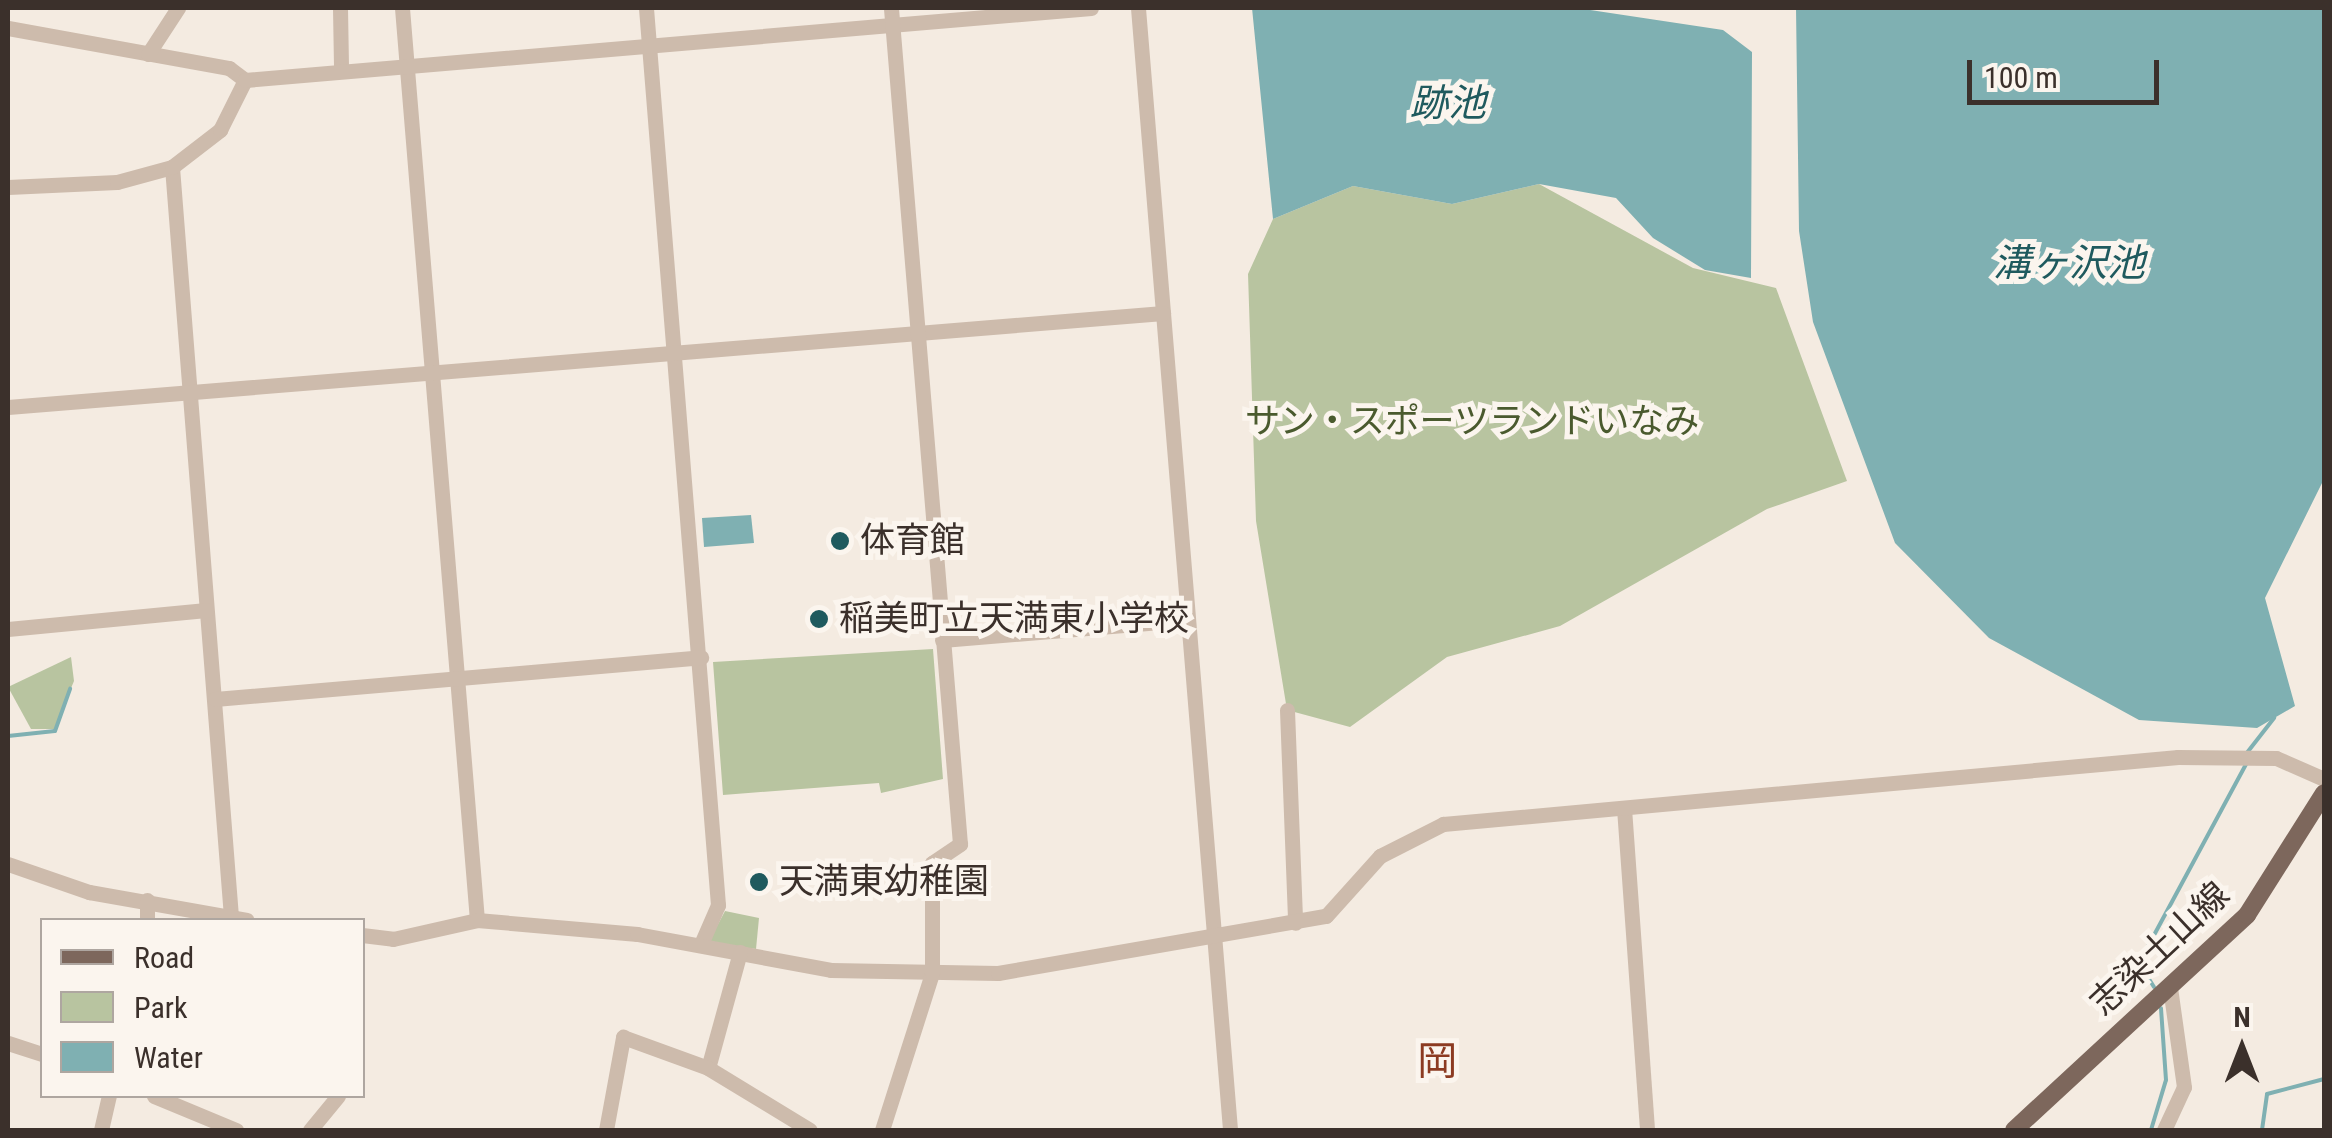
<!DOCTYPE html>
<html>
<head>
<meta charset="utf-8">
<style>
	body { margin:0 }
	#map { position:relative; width:2332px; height:1138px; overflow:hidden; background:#f4ebe1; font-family:"Roboto Condensed","Noto Sans JP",sans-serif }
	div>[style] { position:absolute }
	.green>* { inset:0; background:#b8c4a0 }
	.water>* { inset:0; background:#7fb0b2 }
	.stream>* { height:4px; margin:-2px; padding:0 2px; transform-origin:2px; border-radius:2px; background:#7fb0b2 }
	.minor>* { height:15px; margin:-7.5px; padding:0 7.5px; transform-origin:7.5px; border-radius:7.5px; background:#cdbbac }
	.major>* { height:18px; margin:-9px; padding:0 9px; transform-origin:9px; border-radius:9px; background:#7d675c }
	.dots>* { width:28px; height:28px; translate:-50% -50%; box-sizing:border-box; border:5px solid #fbf5ee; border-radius:50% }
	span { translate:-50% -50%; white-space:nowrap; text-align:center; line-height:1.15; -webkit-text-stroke:10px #fbf5ee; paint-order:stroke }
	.park-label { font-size:35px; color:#4a5a2e }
	.poi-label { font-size:35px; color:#3b302b }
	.left { translate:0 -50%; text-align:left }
	.street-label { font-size:35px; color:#3b302b }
	.water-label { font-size:38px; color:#1f5a5e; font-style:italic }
	.quarter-label { font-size:40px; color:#8c3b22 }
	.frame { position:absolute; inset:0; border:10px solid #3b302b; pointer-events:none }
	.legend { position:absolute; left:40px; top:918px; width:325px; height:180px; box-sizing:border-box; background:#fbf5ee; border:2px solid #aea6a0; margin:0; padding:12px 18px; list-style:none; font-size:30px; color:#3b302b }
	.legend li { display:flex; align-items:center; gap:20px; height:50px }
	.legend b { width:50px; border:2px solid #aea6a0 }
	.north { position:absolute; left:2192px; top:998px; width:100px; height:100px; -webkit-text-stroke:8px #fbf5ee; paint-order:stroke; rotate:0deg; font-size:28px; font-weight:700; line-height:40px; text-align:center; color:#3b302b }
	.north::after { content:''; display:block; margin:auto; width:35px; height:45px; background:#3b302b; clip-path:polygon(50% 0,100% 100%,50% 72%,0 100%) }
	.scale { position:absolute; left:1967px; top:60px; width:192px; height:45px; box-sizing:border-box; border:5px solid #3b302b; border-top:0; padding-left:12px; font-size:30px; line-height:35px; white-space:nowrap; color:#3b302b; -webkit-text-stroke:8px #fbf5ee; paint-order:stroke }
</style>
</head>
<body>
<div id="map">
	<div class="green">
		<i style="clip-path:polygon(1539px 184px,1693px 268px,1776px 288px,1847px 481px,1767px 509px,1560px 626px,1447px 657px,1350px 727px,1287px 710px,1256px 521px,1248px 274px,1273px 219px,1353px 186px,1452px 204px)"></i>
		<i style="clip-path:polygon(933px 649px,943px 779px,881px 793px,879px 783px,723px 795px,713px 662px)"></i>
		<i style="clip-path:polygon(71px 657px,74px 681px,54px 729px,31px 729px,8px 687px)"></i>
		<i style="clip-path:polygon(725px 911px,759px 918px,756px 949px,708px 943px)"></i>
	</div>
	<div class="water">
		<i style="clip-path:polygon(1252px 8px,1577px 8px,1723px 30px,1752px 52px,1751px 278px,1705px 270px,1653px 238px,1616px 198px,1539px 184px,1452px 204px,1353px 186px,1273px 219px)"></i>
		<i style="clip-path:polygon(1796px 8px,2324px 8px,2324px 479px,2265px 598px,2295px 706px,2257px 728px,2139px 720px,1989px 638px,1895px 543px,1813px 322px,1799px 231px)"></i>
		<i style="clip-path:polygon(751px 515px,754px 543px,704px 547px,702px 518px)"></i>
	</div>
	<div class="stream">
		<i style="left:8px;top:736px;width:47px;rotate:-6.1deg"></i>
		<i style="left:55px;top:731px;width:45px;rotate:-70.3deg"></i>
		<i style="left:2246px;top:754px;width:46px;rotate:-52.1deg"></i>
		<i style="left:2154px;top:987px;width:28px;rotate:-122deg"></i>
		<i style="left:2139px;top:963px;width:226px;rotate:-61.7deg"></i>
		<i style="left:2151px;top:1130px;width:52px;rotate:-73.3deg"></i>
		<i style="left:2166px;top:1080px;width:72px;rotate:-94deg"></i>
		<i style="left:2262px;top:1130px;width:36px;rotate:-82deg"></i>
		<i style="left:2267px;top:1094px;width:59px;rotate:-14.7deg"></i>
	</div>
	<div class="minor">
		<i style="left:340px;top:8px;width:58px;rotate:89deg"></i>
		<i style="left:402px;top:8px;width:915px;rotate:85.3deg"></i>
		<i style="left:646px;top:8px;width:900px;rotate:85.41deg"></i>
		<i style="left:718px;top:905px;width:43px;rotate:113.6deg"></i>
		<i style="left:1138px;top:8px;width:1126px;rotate:85.31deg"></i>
		<i style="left:8px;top:28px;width:225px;rotate:10.3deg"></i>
		<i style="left:229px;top:68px;width:20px;rotate:37deg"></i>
		<i style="left:148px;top:54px;width:55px;rotate:-56.9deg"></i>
		<i style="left:172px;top:167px;width:751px;rotate:85.5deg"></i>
		<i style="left:8px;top:187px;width:109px;rotate:-2.6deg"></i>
		<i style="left:117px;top:182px;width:57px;rotate:-15.3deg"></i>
		<i style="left:172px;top:167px;width:61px;rotate:-37.6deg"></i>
		<i style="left:220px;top:130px;width:56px;rotate:-63.4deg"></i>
		<i style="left:245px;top:80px;width:849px;rotate:-4.86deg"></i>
		<i style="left:8px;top:407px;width:1159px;rotate:-4.65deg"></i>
		<i style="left:8px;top:629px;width:199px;rotate:-5.5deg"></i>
		<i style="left:942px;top:640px;width:246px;rotate:-4.7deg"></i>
		<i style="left:215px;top:699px;width:488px;rotate:-4.9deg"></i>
		<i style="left:1287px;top:710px;width:213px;rotate:87.8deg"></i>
		<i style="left:1624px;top:808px;width:323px;rotate:85.9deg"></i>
		<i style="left:8px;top:864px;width:86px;rotate:19.1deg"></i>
		<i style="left:89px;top:892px;width:160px;rotate:10deg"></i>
		<i style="left:147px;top:900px;width:20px;rotate:90deg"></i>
		<i style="left:362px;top:935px;width:31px;rotate:7deg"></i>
		<i style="left:393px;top:939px;width:86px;rotate:-12.7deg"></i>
		<i style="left:477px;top:920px;width:161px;rotate:5deg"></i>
		<i style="left:637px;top:934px;width:197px;rotate:10.5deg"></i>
		<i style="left:831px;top:970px;width:167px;rotate:1deg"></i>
		<i style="left:998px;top:973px;width:333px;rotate:-9.9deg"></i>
		<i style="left:1326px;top:916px;width:81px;rotate:-48deg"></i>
		<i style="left:1380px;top:856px;width:71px;rotate:-26.9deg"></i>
		<i style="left:1443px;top:824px;width:738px;rotate:-5.21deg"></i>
		<i style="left:2178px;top:757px;width:98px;rotate:0.6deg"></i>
		<i style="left:2276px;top:758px;width:52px;rotate:23.6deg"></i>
		<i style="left:740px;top:952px;width:120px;rotate:105.4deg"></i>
		<i style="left:708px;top:1068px;width:119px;rotate:31.3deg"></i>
		<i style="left:8px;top:1043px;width:36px;rotate:18deg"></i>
		<i style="left:154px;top:1096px;width:89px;rotate:22.5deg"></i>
		<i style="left:101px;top:1130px;width:35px;rotate:-77deg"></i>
		<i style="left:310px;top:1130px;width:44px;rotate:-50.5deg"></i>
		<i style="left:606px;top:1130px;width:95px;rotate:-79.6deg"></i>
		<i style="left:623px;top:1037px;width:90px;rotate:20deg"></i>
		<i style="left:882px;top:1130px;width:165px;rotate:-72.3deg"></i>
		<i style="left:932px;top:973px;width:110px;rotate:-90deg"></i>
		<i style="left:932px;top:863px;width:34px;rotate:-34deg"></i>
		<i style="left:960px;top:844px;width:839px;rotate:-94.72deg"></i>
		<i style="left:2164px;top:1130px;width:47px;rotate:-65.1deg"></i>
		<i style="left:2184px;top:1087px;width:101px;rotate:-98deg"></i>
	</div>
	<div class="major">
		<i style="left:2014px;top:1130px;width:317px;rotate:-42.7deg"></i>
		<i style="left:2247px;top:915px;width:144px;rotate:-57.7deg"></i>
	</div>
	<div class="dots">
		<i style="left:840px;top:541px;background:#1f5a5e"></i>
		<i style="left:819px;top:619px;background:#1f5a5e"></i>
		<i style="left:759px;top:882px;background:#1f5a5e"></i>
	</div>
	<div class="park-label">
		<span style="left:1472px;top:422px">サン・スポーツランドいなみ</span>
	</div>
	<div class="poi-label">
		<span class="left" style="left:860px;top:541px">体育館</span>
		<span class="left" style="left:839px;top:619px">稲美町立天満東小学校</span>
		<span class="left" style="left:779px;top:882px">天満東幼稚園</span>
	</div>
	<div class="street-label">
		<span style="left:2160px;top:949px;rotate:-43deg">志染土山線</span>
	</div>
	<div class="water-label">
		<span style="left:1448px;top:104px">跡池</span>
		<span style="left:2069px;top:264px">溝ヶ沢池</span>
	</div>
	<div class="quarter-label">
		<span style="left:1437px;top:1062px">岡</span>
	</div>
	<div class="frame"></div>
	<ul class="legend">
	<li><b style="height:12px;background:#7d675c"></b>Road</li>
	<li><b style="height:28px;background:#b8c4a0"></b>Park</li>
	<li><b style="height:28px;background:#7fb0b2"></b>Water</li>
	</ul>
	<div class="north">N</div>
	<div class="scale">100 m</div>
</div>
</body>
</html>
